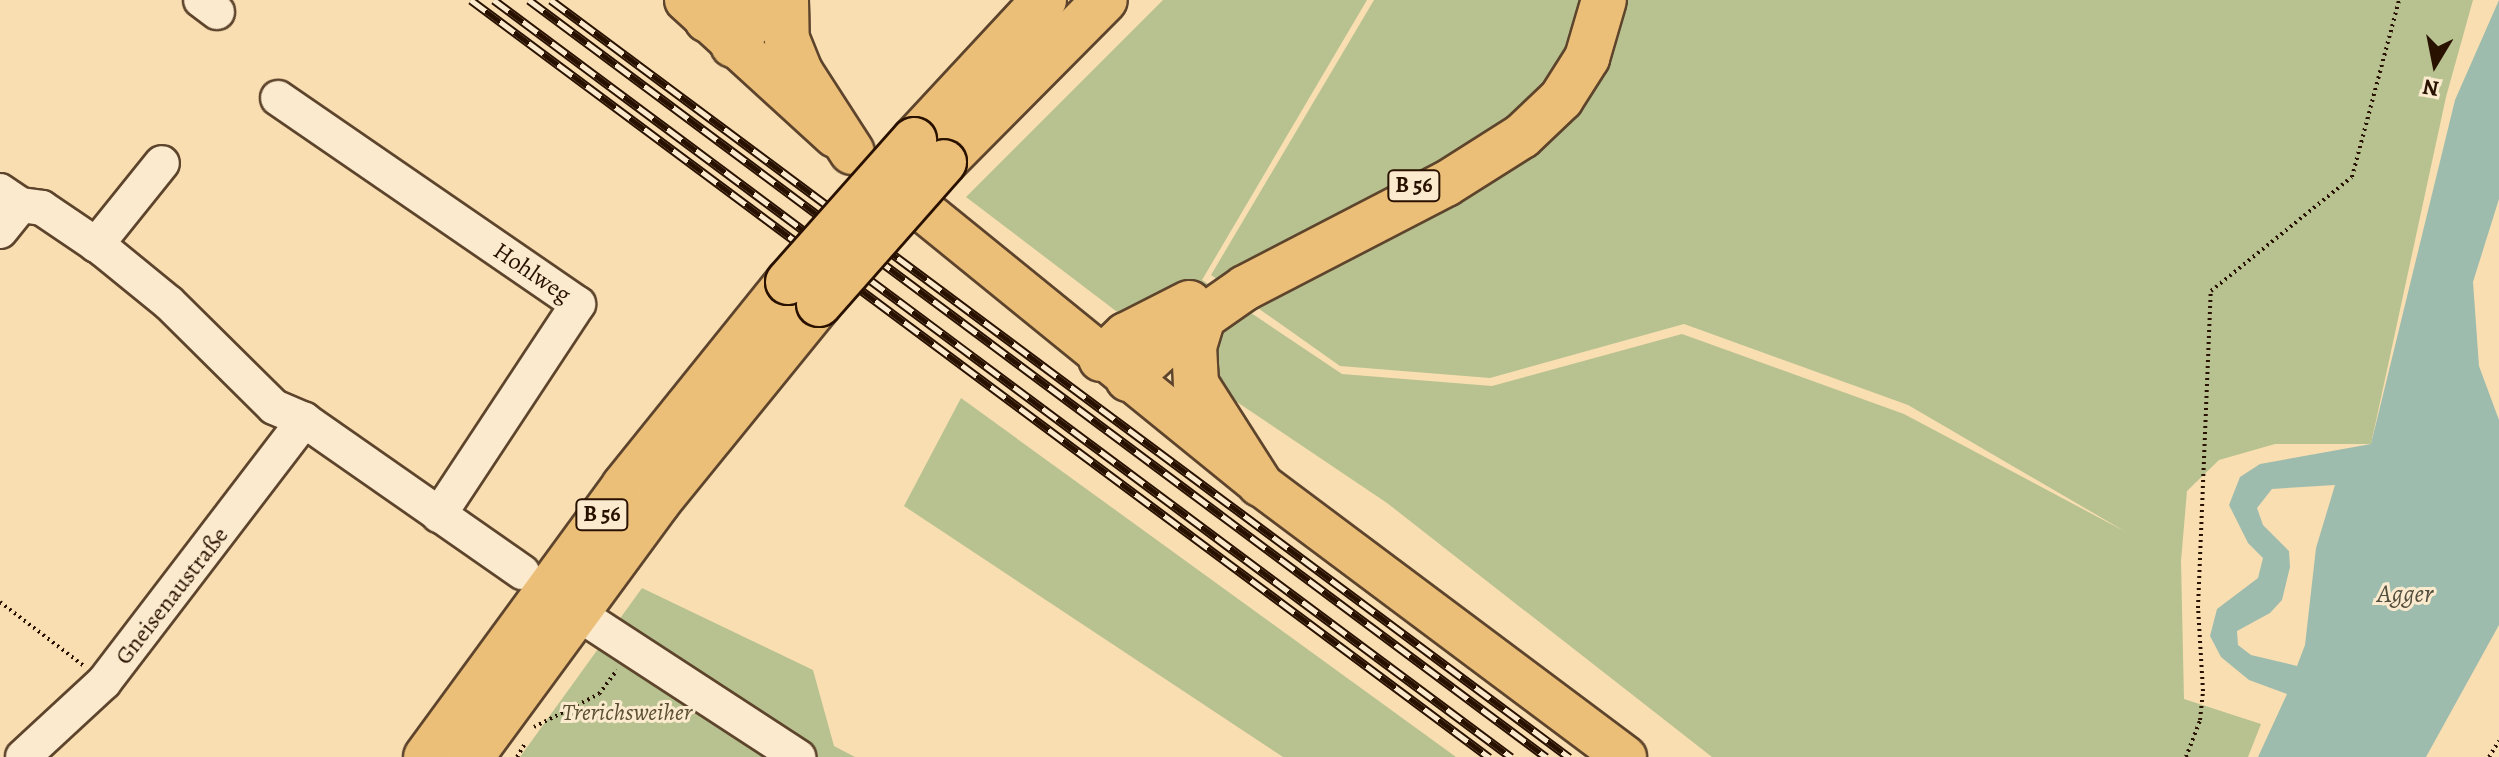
<!DOCTYPE html>
<html>
<head>
<meta charset="utf-8">
<style>
	body { margin:0 }
	#map { position:relative; width:2499px; height:757px; overflow:hidden; background:#f9deb2; font-family:Alegreya,serif }
	div>[style] { position:absolute }
	.green>* { inset:0; background:#b8c290 }
	.water>* { inset:0; background:#9ebcad }
	.path>* { height:4px; margin-top:-2px; transform-origin:0; background:repeating-linear-gradient(90deg,#291100 0 2px,transparent 0 6px) }
	.roads { filter:drop-shadow(2px 0 #5d442c) drop-shadow(-2px 0 #5d442c) drop-shadow(0 2px #5d442c) drop-shadow(0 -2px #5d442c) }
	.minor>* { height:34px; margin:-17px; padding:0 17px; transform-origin:17px; border-radius:17px; background:#fbeacd }
	.major>* { height:42px; margin:-21px; padding:0 21px; transform-origin:21px; border-radius:21px; background:#ecbf79 }
	.highway>* { height:44px; margin:-22px; padding:0 22px; transform-origin:22px; border-radius:22px; background:#ecbf79 }
	.rail>* { height:9px; margin-top:-4.5px; transform-origin:0; background:repeating-linear-gradient(90deg,#fbeacd 0 18px,#291100 0 36px); box-sizing:border-box; border-block:2px solid #291100 }
	.bridges { filter:drop-shadow(2px 0 #291100) drop-shadow(-2px 0 #291100) drop-shadow(0 2px #291100) drop-shadow(0 -2px #291100) }
	.highway-bridge>* { height:44px; margin:-22px; padding:0 22px; transform-origin:22px; border-radius:22px; background:#ecbf79 }
	span { translate:-50% -50%; white-space:nowrap; text-align:center; line-height:1.15; -webkit-text-stroke:6px #fbeacd; paint-order:stroke }
	.shield-label span { padding:2px 6px; background:#fbeacd; border:2px solid; border-radius:6px; -webkit-text-stroke-width:0 }
	.shield-label { font-size:22px; color:#291100; font-weight:700 }
	.street-label { font-size:24px; color:#291100 }
	.park-label { font-size:24px; color:#5b4f32; font-style:italic }
	.water-label { font-size:26px; color:#524d3d; font-style:italic }
	.north { position:absolute; left:2395px; top:24px; width:80px; height:80px; -webkit-text-stroke:6px #fbeacd; paint-order:stroke; rotate:190deg; font-size:22px; font-weight:700; line-height:32px; text-align:center; color:#291100 }
	.north::after { content:''; display:block; margin:auto; width:28px; height:36px; background:#291100; clip-path:polygon(50% 0,100% 100%,50% 72%,0 100%) }
</style>
</head>
<body>
<div id="map">
	<div class="green">
		<i style="clip-path:polygon(1163px 0,1367px 0,1202px 280px,1342px 374px,1492px 386px,1682px 334px,1904px 414px,2126px 532px,1908px 405px,1684px 324px,1490px 378px,1340px 366px,1211px 275px,1374px 0,2473px 0,2446px 97px,2371px 444px,2275px 444px,2219px 460px,2187px 491px,2181px 561px,2184px 699px,2261px 724px,2248px 757px,1712px 757px,1387px 503px,1225px 394px,966px 197px)"></i>
		<i style="clip-path:polygon(961px 398px,1456px 757px,1283px 757px,904px 506px)"></i>
		<i style="clip-path:polygon(642px 588px,813px 670px,834px 746px,855px 757px,520px 757px)"></i>
	</div>
	<div class="water">
		<i style="clip-path:polygon(evenodd,2499px 0,2499px 199px,2473px 282px,2479px 366px,2499px 420px,2499px 625px,2426px 757px,2258px 757px,2287px 694px,2249px 680px,2221px 657px,2210px 636px,2217px 609px,2258px 578px,2263px 558px,2248px 543px,2229px 505px,2240px 477px,2260px 464px,2371px 444px,2455px 100px,2499px 0,2335px 485px,2316px 548px,2305px 645px,2297px 666px,2251px 655px,2238px 645px,2237px 631px,2270px 613px,2282px 600px,2290px 567px,2289px 551px,2263px 525px,2257px 508px,2272px 489px,2335px 485px)"></i>
	</div>
	<div class="path">
		<i style="left:0;top:602px;width:106px;rotate:37.3deg"></i>
		<i style="left:534px;top:727px;width:73px;rotate:-26.9deg"></i>
		<i style="left:599px;top:694px;width:30px;rotate:-53deg"></i>
		<i style="left:517px;top:757px;width:17px;rotate:-59deg"></i>
		<i style="left:2186px;top:757px;width:40px;rotate:-69deg"></i>
		<i style="left:2200px;top:720px;width:29px;rotate:-84deg"></i>
		<i style="left:2203px;top:691px;width:83px;rotate:-93.4deg"></i>
		<i style="left:2198px;top:608px;width:317px;rotate:-87.7deg"></i>
		<i style="left:2211px;top:291px;width:181px;rotate:-39deg"></i>
		<i style="left:2352px;top:177px;width:183px;rotate:-75.1deg"></i>
		<i style="left:2489px;top:757px;width:19px;rotate:-58deg"></i>
	</div>
	<div class="roads">
		<div class="minor">
			<i style="left:201px;top:0;width:20px;rotate:37deg"></i>
			<i style="left:278px;top:98px;width:364px;rotate:34.5deg"></i>
			<i style="left:578px;top:304px;width:253px;rotate:123.4deg"></i>
			<i style="left:0;top:191px;width:25px;rotate:34deg"></i>
			<i style="left:21px;top:205px;width:21px;rotate:8deg"></i>
			<i style="left:42px;top:208px;width:75px;rotate:34.1deg"></i>
			<i style="left:104px;top:250px;width:84px;rotate:39.2deg"></i>
			<i style="left:169px;top:303px;width:148px;rotate:44.7deg"></i>
			<i style="left:274px;top:407px;width:33px;rotate:23deg"></i>
			<i style="left:304px;top:420px;width:266px;rotate:34.9deg"></i>
			<i style="left:0;top:231px;width:33px;rotate:-51deg"></i>
			<i style="left:96px;top:245px;width:105px;rotate:-51.2deg"></i>
			<i style="left:594px;top:624px;width:244px;rotate:33.1deg"></i>
			<i style="left:23px;top:757px;width:110px;rotate:-42.8deg"></i>
			<i style="left:104px;top:682px;width:330px;rotate:-52.6deg"></i>
		</div>
		<div class="major">
			<i style="left:686px;top:0;width:202px;rotate:42.4deg"></i>
			<i style="left:882px;top:177px;width:487px;rotate:39.1deg"></i>
			<i style="left:1260px;top:484px;width:456px;rotate:36.8deg"></i>
		</div>
		<div class="highway">
			<i style="left:786px;top:0;width:39px;rotate:89deg"></i>
			<i style="left:787px;top:39px;width:37px;rotate:68deg"></i>
			<i style="left:801px;top:73px;width:94px;rotate:57.2deg"></i>
			<i style="left:707px;top:20px;width:28px;rotate:-45deg"></i>
			<i style="left:733px;top:45px;width:58px;rotate:-51.3deg"></i>
			<i style="left:914px;top:140px;width:191px;rotate:-47.1deg"></i>
			<i style="left:944px;top:162px;width:228px;rotate:-45.2deg"></i>
			<i style="left:1204px;top:314px;width:34px;rotate:107deg"></i>
			<i style="left:1194px;top:346px;width:38px;rotate:87deg"></i>
			<i style="left:1196px;top:384px;width:119px;rotate:57.4deg"></i>
			<i style="left:1101px;top:359px;width:35px;rotate:-44deg"></i>
			<i style="left:1126px;top:335px;width:71px;rotate:-26.9deg"></i>
			<i style="left:1128px;top:379px;width:59px;rotate:-42.3deg"></i>
			<i style="left:1172px;top:339px;width:89px;rotate:-34.9deg"></i>
			<i style="left:1245px;top:288px;width:226px;rotate:-27.4deg"></i>
			<i style="left:1446px;top:184px;width:90px;rotate:-32.3deg"></i>
			<i style="left:1522px;top:136px;width:54px;rotate:-43.5deg"></i>
			<i style="left:1561px;top:99px;width:49px;rotate:-57.6deg"></i>
			<i style="left:1587px;top:58px;width:60px;rotate:-73.7deg"></i>
			<i style="left:426px;top:757px;width:336px;rotate:-53.8deg"></i>
			<i style="left:624px;top:486px;width:262px;rotate:-51.2deg"></i>
			<i style="left:471px;top:757px;width:316px;rotate:-53.7deg"></i>
			<i style="left:658px;top:502px;width:255px;rotate:-50.9deg"></i>
		</div>
	</div>
	<div class="rail">
		<i style="left:471px;top:0;width:1269px;rotate:36.64deg"></i>
		<i style="left:494px;top:0;width:1268px;rotate:36.66deg"></i>
		<i style="left:529px;top:0;width:1268px;rotate:36.66deg"></i>
		<i style="left:551px;top:0;width:1269px;rotate:36.64deg"></i>
	</div>
	<div class="bridges">
		<div class="highway-bridge">
			<i style="left:788px;top:282px;width:190px;rotate:-48.4deg"></i>
			<i style="left:819px;top:304px;width:189px;rotate:-48.6deg"></i>
		</div>
	</div>
	<div class="shield-label">
		<span style="left:1414px;top:186px">B 56</span>
		<span style="left:602px;top:515px">B 56</span>
	</div>
	<div class="street-label">
		<span style="left:532px;top:273px;rotate:34deg">Hohlweg</span>
		<span style="left:172px;top:596px;rotate:-52deg">Gneisenaustraße</span>
	</div>
	<div class="park-label">
		<span style="left:627px;top:713px">Trerichsweiher</span>
	</div>
	<div class="water-label">
		<span style="left:2405px;top:594px">Agger</span>
	</div>
	<div class="north">N</div>
</div>
</body>
</html>
